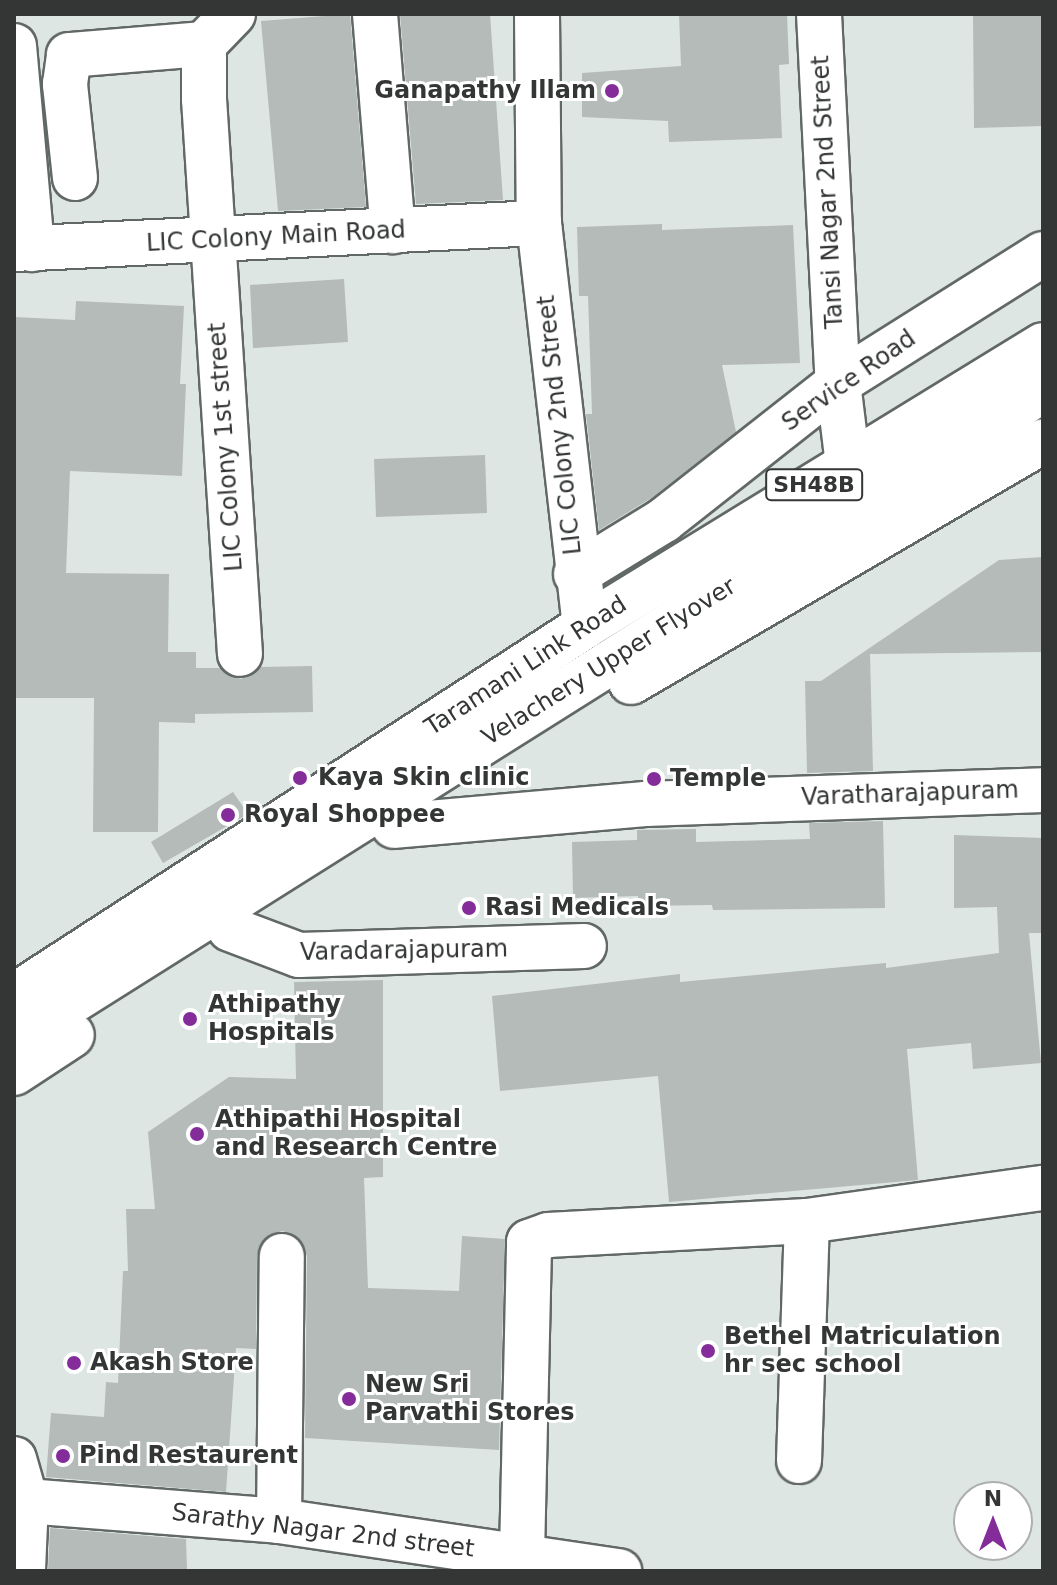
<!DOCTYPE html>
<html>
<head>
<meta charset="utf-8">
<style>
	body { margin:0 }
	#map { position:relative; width:1057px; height:1585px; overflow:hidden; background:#dee6e3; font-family:"DejaVu Sans",sans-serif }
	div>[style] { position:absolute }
	.building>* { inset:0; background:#b4bbb8 }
	.roads { filter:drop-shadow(2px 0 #616865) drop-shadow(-2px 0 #616865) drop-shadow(0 2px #616865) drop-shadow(0 -2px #616865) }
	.minor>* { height:44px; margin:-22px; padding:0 22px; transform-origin:22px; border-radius:22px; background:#fff }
	.major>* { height:44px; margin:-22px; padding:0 22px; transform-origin:22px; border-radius:22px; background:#fff }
	.dots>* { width:22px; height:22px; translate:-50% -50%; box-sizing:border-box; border:4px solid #fff; border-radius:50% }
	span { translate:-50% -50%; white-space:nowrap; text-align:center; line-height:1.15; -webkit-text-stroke:6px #fff; paint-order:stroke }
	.shield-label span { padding:2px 6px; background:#fff; border:2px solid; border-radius:6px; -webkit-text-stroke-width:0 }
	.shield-label { font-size:22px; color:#333635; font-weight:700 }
	.poi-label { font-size:24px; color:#333635; font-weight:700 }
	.right { translate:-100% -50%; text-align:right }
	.left { translate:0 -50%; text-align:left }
	.street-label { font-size:24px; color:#333635 }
	.frame { position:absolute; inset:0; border:16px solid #333635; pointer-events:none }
	.north { position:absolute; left:953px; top:1481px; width:80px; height:80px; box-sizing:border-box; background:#fff; border:2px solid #adafae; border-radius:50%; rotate:0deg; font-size:22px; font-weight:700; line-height:32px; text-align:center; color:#333635 }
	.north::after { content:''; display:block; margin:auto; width:28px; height:36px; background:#842c99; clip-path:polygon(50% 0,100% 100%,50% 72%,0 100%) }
</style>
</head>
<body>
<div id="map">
	<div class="building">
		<i style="clip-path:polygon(350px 14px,366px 207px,278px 211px,261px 21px)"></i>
		<i style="clip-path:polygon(400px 14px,490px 14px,503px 200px,416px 204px)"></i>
		<i style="clip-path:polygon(679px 14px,787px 14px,789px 64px,779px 65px,782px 138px,669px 142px,668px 121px,582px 117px,582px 73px,681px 66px)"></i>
		<i style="clip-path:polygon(973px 14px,1043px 14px,1043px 126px,974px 128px)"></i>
		<i style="clip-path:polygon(662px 224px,662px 230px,793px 225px,800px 363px,722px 365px,736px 432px,653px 497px,599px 530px,586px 414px,592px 414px,588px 296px,579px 296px,577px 227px)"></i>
		<i style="clip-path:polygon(344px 279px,348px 342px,253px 348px,250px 285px)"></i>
		<i style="clip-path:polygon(76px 301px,184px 306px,180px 384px,186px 384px,182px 476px,70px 471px,66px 573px,169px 574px,168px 652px,196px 652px,196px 668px,219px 668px,241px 679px,261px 667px,312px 666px,313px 712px,195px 714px,195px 723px,159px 722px,158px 832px,93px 832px,94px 698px,14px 698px,14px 317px,75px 320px)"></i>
		<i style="clip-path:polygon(485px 455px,487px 513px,376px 517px,374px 459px)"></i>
		<i style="clip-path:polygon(1043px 557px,1043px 652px,870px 654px,873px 771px,807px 773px,805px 681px,821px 681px,999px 560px)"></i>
		<i style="clip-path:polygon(233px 792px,248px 814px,163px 863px,151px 842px)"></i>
		<i style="clip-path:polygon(883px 821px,885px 908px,713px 910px,712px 905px,638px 906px,638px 896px,573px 898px,572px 842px,637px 840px,637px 830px,696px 829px,696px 842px,810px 839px,809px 823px)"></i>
		<i style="clip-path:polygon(954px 835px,1043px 838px,1043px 933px,1029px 933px,1041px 1063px,973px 1069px,971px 1043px,907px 1049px,918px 1180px,669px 1202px,658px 1076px,500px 1091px,492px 996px,680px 974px,680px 982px,886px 963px,886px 968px,999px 953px,997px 907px,954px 908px)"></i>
		<i style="clip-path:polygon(383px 980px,383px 1177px,364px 1178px,368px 1288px,459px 1291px,462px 1236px,505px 1239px,499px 1450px,305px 1438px,307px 1256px,295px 1235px,282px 1231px,269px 1235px,257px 1255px,256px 1349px,236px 1348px,226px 1492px,46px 1477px,51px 1413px,104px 1417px,106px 1382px,118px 1383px,123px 1271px,128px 1271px,126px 1209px,155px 1209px,148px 1132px,229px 1077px,296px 1079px,294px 982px)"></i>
		<i style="clip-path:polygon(50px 1528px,186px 1539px,187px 1571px,48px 1571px)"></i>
	</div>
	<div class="roads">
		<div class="minor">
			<i style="left:233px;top:14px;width:42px;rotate:134deg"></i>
			<i style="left:204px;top:44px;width:55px;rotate:90deg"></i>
			<i style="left:204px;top:99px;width:556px;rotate:86.29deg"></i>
			<i style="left:375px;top:14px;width:218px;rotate:85.3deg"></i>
			<i style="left:537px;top:14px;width:209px;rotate:89.5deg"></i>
			<i style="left:539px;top:223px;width:406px;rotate:83.5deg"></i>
			<i style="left:819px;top:14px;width:369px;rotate:87.1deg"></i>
			<i style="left:838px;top:383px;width:83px;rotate:83deg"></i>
			<i style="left:14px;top:46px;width:204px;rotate:84.9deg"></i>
			<i style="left:75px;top:178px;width:95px;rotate:-96.1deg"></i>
			<i style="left:65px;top:84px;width:29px;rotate:-82deg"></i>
			<i style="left:69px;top:55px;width:135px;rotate:-4.7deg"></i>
			<i style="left:14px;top:249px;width:526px;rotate:-2.84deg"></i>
			<i style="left:576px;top:574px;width:103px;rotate:-31.5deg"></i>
			<i style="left:664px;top:520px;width:221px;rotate:-38.2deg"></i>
			<i style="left:838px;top:383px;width:242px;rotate:-32.2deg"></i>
			<i style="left:394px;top:826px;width:253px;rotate:-5deg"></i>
			<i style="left:646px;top:804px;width:397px;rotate:-2deg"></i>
			<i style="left:230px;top:929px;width:74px;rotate:20.6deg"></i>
			<i style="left:299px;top:955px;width:285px;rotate:-1.8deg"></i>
			<i style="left:14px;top:1459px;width:44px;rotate:74.1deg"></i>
			<i style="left:26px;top:1501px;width:70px;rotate:92.5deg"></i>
			<i style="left:799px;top:1461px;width:240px;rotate:-88.1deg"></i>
			<i style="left:26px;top:1501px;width:254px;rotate:4.5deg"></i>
			<i style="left:279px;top:1521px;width:344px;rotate:8.4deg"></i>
			<i style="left:279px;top:1521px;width:265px;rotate:-89.4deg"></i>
			<i style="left:522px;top:1555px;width:313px;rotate:-88.7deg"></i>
			<i style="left:529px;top:1242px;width:20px;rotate:-20deg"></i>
			<i style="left:548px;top:1235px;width:259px;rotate:-3.1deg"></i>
			<i style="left:807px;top:1221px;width:238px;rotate:-8deg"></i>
		</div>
		<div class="major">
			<i style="left:631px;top:682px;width:477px;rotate:-30.3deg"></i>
			<i style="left:14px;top:996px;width:680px;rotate:-32.94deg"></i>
			<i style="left:585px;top:626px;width:537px;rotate:-31.53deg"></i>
			<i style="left:14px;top:1038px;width:1216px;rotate:-32.2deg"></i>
			<i style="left:14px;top:1073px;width:69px;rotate:-33.2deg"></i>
		</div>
	</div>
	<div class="dots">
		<i style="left:612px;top:91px;background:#842c99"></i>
		<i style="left:300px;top:778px;background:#842c99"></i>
		<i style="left:654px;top:779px;background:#842c99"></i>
		<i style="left:228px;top:815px;background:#842c99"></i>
		<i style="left:469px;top:908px;background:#842c99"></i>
		<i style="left:190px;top:1019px;background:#842c99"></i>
		<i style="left:197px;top:1134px;background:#842c99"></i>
		<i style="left:708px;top:1351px;background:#842c99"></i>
		<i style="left:74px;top:1363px;background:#842c99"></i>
		<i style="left:349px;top:1399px;background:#842c99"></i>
		<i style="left:63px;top:1456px;background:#842c99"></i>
	</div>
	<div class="shield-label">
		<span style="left:814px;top:485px">SH48B</span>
	</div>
	<div class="poi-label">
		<span class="right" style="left:596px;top:91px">Ganapathy Illam</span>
		<span class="left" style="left:318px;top:778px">Kaya Skin clinic</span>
		<span class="left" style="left:670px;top:779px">Temple</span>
		<span class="left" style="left:244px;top:815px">Royal Shoppee</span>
		<span class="left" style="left:485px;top:908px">Rasi Medicals</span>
		<span class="left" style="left:208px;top:1019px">Athipathy<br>Hospitals</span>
		<span class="left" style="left:215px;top:1134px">Athipathi Hospital<br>and Research Centre</span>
		<span class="left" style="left:724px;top:1351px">Bethel Matriculation<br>hr sec school</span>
		<span class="left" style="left:90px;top:1363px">Akash Store</span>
		<span class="left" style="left:365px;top:1399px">New Sri<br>Parvathi Stores</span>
		<span class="left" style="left:79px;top:1456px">Pind Restaurent</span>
	</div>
	<div class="street-label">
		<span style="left:828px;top:192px;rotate:-93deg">Tansi Nagar 2nd Street</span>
		<span style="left:276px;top:237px;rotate:-3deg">LIC Colony Main Road</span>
		<span style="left:849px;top:381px;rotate:-35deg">Service Road</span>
		<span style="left:560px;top:425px;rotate:-96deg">LIC Colony 2nd Street</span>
		<span style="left:226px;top:447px;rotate:-94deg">LIC Colony 1st street</span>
		<span style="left:609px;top:662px;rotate:-32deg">Velachery Upper Flyover</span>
		<span style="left:526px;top:666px;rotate:-33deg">Taramani Link Road</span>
		<span style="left:910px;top:794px;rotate:-2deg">Varatharajapuram</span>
		<span style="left:404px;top:951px;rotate:-1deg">Varadarajapuram</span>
		<span style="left:323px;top:1531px;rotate:7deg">Sarathy Nagar 2nd street</span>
	</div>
	<div class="frame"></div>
	<div class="north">N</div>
</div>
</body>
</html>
